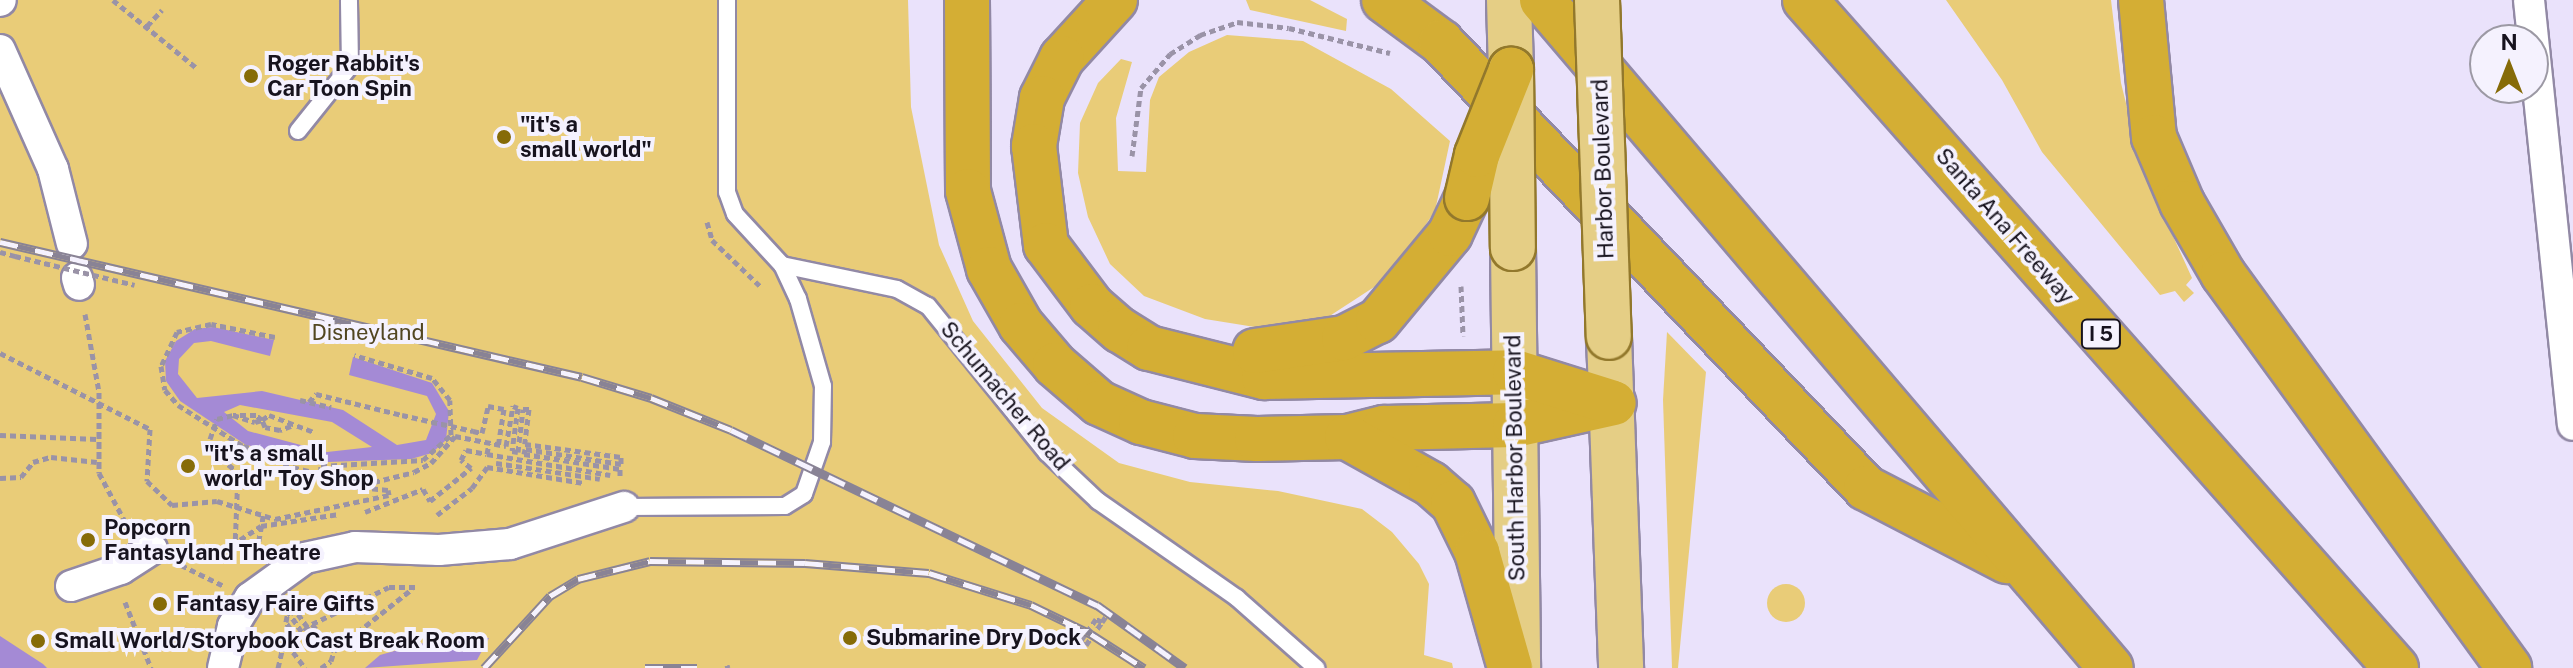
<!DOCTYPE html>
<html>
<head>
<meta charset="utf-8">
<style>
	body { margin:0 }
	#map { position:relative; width:2573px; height:668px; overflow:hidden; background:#eae2fb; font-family:"Public Sans",sans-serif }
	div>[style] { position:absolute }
	.green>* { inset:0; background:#e9cc78 }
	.round { border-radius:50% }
	.water>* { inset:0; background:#a48ad5 }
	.path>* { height:5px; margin-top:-2.5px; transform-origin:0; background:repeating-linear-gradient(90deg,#9a93a7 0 6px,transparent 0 10px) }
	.roads { filter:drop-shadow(2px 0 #9289a5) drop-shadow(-2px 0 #9289a5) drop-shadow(0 2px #9289a5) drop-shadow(0 -2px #9289a5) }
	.lane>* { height:16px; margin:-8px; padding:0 8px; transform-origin:8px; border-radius:8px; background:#fff }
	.street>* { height:30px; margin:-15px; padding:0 15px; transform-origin:15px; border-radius:15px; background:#fff }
	.primary>* { height:44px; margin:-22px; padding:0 22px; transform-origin:22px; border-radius:22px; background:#e5ce85 }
	.highway>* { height:44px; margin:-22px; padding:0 22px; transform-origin:22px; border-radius:22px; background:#d4ae34 }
	.rail>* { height:9px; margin-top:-4.5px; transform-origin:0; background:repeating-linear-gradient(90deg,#f5f2fe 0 18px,#898395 0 36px); box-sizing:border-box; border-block:2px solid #898395 }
	.path-bridge>* { height:5px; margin-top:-2.5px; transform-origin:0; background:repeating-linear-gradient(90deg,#9a93a7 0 6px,transparent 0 10px) }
	.bridges { filter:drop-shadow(2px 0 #92782c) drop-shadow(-2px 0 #92782c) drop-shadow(0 2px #92782c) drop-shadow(0 -2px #92782c) }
	.primary-bridge>* { height:44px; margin:-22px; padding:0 22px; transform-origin:22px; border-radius:22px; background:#e5ce85 }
	.highway-bridge>* { height:44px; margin:-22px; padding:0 22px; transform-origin:22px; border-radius:22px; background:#d4ae34 }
	.dots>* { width:22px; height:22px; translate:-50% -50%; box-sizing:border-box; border:4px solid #f5f2fe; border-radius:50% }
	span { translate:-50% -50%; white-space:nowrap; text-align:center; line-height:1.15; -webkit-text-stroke:8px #f5f2fe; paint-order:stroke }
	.shield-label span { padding:2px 6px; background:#f5f2fe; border:2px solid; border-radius:6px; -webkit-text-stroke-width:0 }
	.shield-label { font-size:20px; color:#17131e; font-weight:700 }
	.poi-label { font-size:22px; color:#17131e; font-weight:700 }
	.left { translate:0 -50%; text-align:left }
	.street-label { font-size:22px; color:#17131e }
	.park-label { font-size:22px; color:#524621 }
	.north { position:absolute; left:2469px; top:24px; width:80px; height:80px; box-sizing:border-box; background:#f5f2fe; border:2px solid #9c99a4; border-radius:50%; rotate:0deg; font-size:22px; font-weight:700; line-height:32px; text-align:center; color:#17131e }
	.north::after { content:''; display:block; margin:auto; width:28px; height:36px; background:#866b08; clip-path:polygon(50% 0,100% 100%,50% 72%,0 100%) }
</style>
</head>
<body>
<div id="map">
	<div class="green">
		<i style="clip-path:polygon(0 0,908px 0,911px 107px,939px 245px,973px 321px,1042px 408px,1119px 463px,1190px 482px,1278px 491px,1362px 509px,1392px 532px,1419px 564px,1429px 584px,1424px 655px,1452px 663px,1453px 668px,0 668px)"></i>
		<i style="clip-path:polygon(1246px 0,1310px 0,1347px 19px,1346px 31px,1250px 10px)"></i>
		<i style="clip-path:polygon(1946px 0,2111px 0,2121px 83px,2142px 168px,2192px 278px,2186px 285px,2194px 293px,2184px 302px,2175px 291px,2160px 295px,2042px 152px,2002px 80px)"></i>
		<i style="clip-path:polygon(1227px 35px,1303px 41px,1391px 89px,1450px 141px,1435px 211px,1391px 276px,1325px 319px,1261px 328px,1205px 319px,1144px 296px,1110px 264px,1088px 217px,1078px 173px,1080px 123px,1098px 83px,1121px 59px,1132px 62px,1116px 118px,1118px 171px,1146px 172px,1150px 100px,1159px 77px,1189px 52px)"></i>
		<i style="clip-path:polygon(1667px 332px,1706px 372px,1678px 668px,1672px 668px,1663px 400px)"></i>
		<i class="round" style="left:1767px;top:584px;width:38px;height:38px"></i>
	</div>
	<div class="water">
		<i style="clip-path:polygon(evenodd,213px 327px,274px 340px,270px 356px,211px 341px,194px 343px,179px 359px,178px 374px,197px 398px,262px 391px,343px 410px,397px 445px,426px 440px,436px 414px,427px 396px,349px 375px,353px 357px,432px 383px,449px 411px,446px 440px,432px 453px,411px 459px,328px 462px,246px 445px,180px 401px,166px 381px,165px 361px,176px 341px,195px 329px,213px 327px,240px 405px,332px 422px,372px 447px,327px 452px,248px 431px,224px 412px,240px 405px)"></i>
		<i style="clip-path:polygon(0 636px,43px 664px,47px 668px,0 668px)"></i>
		<i style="clip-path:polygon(449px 636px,489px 638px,477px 660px,365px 668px,380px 655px)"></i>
	</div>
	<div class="path">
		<i style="left:113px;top:0;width:109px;rotate:39.1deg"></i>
		<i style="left:147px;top:26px;width:22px;rotate:-47deg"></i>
		<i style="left:1132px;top:156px;width:69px;rotate:-82.5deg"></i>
		<i style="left:1141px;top:88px;width:45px;rotate:-49.5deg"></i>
		<i style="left:1170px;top:54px;width:36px;rotate:-32deg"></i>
		<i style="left:1200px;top:35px;width:39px;rotate:-19deg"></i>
		<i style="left:1237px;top:22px;width:52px;rotate:6.6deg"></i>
		<i style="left:1289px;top:28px;width:104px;rotate:13.9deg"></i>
		<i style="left:707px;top:222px;width:19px;rotate:74deg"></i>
		<i style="left:712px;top:240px;width:68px;rotate:43.8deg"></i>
		<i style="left:0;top:252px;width:16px;rotate:15deg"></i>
		<i style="left:1461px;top:286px;width:50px;rotate:87.7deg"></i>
		<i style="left:85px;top:314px;width:79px;rotate:79.8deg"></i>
		<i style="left:99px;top:392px;width:81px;rotate:90deg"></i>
		<i style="left:99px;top:473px;width:61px;rotate:61.8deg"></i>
		<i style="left:275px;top:337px;width:65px;rotate:-168.5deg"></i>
		<i style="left:211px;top:324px;width:35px;rotate:167deg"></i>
		<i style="left:177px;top:332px;width:38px;rotate:115deg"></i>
		<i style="left:161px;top:366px;width:24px;rotate:81deg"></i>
		<i style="left:165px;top:390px;width:20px;rotate:49deg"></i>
		<i style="left:178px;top:405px;width:77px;rotate:32.2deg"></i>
		<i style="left:243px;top:446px;width:42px;rotate:15deg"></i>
		<i style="left:284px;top:457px;width:8px;rotate:97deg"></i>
		<i style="left:283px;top:465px;width:61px;rotate:13.3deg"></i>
		<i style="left:342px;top:479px;width:32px;rotate:5deg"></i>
		<i style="left:374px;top:482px;width:41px;rotate:-14deg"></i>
		<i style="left:414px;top:472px;width:19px;rotate:-28deg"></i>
		<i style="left:431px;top:463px;width:36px;rotate:-48deg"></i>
		<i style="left:455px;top:436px;width:52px;rotate:11.1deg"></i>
		<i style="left:506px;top:446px;width:41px;rotate:-80.1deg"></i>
		<i style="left:513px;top:406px;width:5px;rotate:22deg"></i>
		<i style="left:518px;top:408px;width:43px;rotate:97.9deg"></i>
		<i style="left:512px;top:451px;width:6px;rotate:9deg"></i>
		<i style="left:518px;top:452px;width:43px;rotate:-83.4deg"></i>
		<i style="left:523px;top:409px;width:6px"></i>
		<i style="left:529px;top:409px;width:35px;rotate:97deg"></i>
		<i style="left:525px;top:444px;width:97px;rotate:7.7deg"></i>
		<i style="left:621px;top:457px;width:7px;rotate:90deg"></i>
		<i style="left:621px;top:464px;width:97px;rotate:-171.1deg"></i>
		<i style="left:525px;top:449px;width:5px;rotate:101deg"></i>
		<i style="left:524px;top:454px;width:97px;rotate:8.9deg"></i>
		<i style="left:620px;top:469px;width:7px;rotate:90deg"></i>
		<i style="left:0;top:353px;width:168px;rotate:26.9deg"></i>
		<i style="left:150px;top:429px;width:52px;rotate:93.3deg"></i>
		<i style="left:147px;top:481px;width:35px;rotate:44deg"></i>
		<i style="left:172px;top:505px;width:45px;rotate:-5.1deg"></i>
		<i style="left:217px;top:501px;width:61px;rotate:17.2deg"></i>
		<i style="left:275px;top:519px;width:116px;rotate:-11.9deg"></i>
		<i style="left:389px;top:495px;width:5px;rotate:-101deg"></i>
		<i style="left:388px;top:490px;width:68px;rotate:-174.1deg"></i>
		<i style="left:320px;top:483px;width:17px;rotate:-87deg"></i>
		<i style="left:321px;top:466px;width:102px;rotate:-3.4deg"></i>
		<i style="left:423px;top:460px;width:38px;rotate:-42deg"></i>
		<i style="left:451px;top:435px;width:35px;rotate:-92deg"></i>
		<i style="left:450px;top:400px;width:28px;rotate:-129deg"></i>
		<i style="left:432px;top:378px;width:81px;rotate:-163.6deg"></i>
		<i style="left:300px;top:400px;width:32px;rotate:13deg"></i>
		<i style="left:309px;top:402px;width:11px;rotate:-49deg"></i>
		<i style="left:316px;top:394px;width:89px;rotate:13.7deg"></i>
		<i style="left:291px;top:426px;width:12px;rotate:160deg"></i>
		<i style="left:280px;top:430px;width:15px;rotate:-169deg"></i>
		<i style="left:265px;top:427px;width:8px;rotate:-113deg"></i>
		<i style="left:262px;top:420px;width:8px;rotate:-140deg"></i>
		<i style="left:256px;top:415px;width:23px;rotate:180deg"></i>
		<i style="left:233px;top:415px;width:23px;rotate:18deg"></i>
		<i style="left:255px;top:422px;width:7px;rotate:-16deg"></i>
		<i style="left:262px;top:420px;width:9px;rotate:-36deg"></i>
		<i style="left:269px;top:415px;width:48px;rotate:20.7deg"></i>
		<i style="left:473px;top:431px;width:9px;rotate:13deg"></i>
		<i style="left:482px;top:433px;width:28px;rotate:-77deg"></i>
		<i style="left:488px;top:406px;width:16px;rotate:11deg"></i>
		<i style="left:504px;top:409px;width:36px;rotate:99deg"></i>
		<i style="left:0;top:435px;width:97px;rotate:2.4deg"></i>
		<i style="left:487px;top:454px;width:125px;rotate:9.7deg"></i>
		<i style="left:221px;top:458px;width:23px;rotate:41deg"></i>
		<i style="left:238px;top:473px;width:74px;rotate:92.3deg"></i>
		<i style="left:496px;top:463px;width:105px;rotate:8.7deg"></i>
		<i style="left:0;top:478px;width:21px;rotate:-3deg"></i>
		<i style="left:21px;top:477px;width:19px;rotate:-51deg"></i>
		<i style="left:33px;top:462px;width:19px;rotate:-16deg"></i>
		<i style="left:51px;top:457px;width:46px;rotate:6.2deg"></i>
		<i style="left:365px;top:512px;width:62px;rotate:-21.6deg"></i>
		<i style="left:423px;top:489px;width:14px;rotate:60deg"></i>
		<i style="left:430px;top:501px;width:53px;rotate:-38.8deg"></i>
		<i style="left:471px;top:468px;width:13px;rotate:-141deg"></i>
		<i style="left:461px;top:460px;width:11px;rotate:-63deg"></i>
		<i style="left:466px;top:450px;width:21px;rotate:11deg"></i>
		<i style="left:487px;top:454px;width:11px;rotate:-80deg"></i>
		<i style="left:437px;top:515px;width:44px;rotate:-37.6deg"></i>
		<i style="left:472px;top:488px;width:26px;rotate:-54deg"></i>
		<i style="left:487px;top:467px;width:98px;rotate:9.4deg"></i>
		<i style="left:257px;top:551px;width:36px;rotate:-80deg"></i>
		<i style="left:184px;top:553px;width:31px;rotate:6deg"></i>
		<i style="left:215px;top:556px;width:55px;rotate:-33.1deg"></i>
		<i style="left:261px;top:526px;width:79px;rotate:-8.7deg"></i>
		<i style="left:181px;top:565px;width:46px;rotate:26deg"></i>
		<i style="left:125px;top:602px;width:71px;rotate:68.5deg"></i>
		<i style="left:287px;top:610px;width:27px;rotate:56deg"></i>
		<i style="left:1102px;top:622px;width:7px;rotate:-153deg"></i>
		<i style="left:1096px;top:619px;width:28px;rotate:125deg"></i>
		<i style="left:1080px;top:642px;width:7px;rotate:27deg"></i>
		<i style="left:1086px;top:645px;width:28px;rotate:-55deg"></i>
		<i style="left:1102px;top:622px;width:12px;rotate:-55deg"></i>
		<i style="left:312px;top:624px;width:35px;rotate:51deg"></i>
		<i style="left:296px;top:637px;width:18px;rotate:-124deg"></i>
		<i style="left:286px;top:622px;width:11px;rotate:-80deg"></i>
		<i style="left:288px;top:611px;width:10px;rotate:17deg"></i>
		<i style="left:298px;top:614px;width:17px;rotate:54deg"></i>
		<i style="left:287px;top:644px;width:30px;rotate:53deg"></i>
		<i style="left:727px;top:665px;width:3px;rotate:72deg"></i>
		<i style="left:278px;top:668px;width:18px;rotate:-77deg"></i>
		<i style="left:282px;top:650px;width:40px;rotate:-41deg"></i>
		<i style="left:312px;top:624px;width:85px;rotate:-25.7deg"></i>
		<i style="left:389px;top:587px;width:26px"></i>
		<i style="left:321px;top:668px;width:12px;rotate:-35deg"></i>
		<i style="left:331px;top:661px;width:10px;rotate:-73deg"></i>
		<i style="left:334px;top:651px;width:100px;rotate:-38.5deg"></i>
	</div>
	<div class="roads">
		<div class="lane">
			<i style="left:298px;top:131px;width:83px;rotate:-51.3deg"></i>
			<i style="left:350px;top:66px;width:66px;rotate:-90.9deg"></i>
			<i style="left:782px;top:265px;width:117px;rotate:11.8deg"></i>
			<i style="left:897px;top:289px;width:35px;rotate:29deg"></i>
			<i style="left:928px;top:306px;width:189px;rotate:51deg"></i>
			<i style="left:1047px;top:453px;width:70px;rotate:43.3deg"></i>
			<i style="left:1098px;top:501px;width:169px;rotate:34.9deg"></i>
			<i style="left:1237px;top:598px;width:106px;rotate:41.5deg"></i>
			<i style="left:624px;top:507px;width:161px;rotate:-0.4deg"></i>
			<i style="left:785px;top:506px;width:22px;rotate:-32deg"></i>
			<i style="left:804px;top:494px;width:55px;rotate:-70.9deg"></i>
			<i style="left:822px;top:442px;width:56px;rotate:-89deg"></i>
			<i style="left:823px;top:386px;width:91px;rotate:-106deg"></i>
			<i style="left:798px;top:299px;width:38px;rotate:-115deg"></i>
			<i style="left:782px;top:265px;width:69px;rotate:-132.7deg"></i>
			<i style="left:735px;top:214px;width:23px;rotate:-110deg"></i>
			<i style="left:727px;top:192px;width:192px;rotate:-90deg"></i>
		</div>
		<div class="street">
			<i style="left:2529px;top:0;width:427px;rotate:84.1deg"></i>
			<i style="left:0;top:1px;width:1px;rotate:-45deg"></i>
			<i style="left:0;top:50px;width:130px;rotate:66deg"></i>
			<i style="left:53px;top:169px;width:77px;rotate:75.8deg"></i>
			<i style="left:77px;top:278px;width:7px;rotate:74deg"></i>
			<i style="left:71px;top:586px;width:53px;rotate:-18.8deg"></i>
			<i style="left:121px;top:569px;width:37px;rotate:-33deg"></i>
			<i style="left:223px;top:668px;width:43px;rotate:-76.6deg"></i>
			<i style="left:233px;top:626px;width:33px;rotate:-59deg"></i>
			<i style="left:250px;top:598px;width:68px;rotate:-36deg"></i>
			<i style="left:305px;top:558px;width:51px;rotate:-12.4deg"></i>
			<i style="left:355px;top:547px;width:84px;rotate:2deg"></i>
			<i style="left:439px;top:550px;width:71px;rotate:-4.8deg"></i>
			<i style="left:510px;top:544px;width:120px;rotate:-18deg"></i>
		</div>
		<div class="primary">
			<i style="left:1509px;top:0;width:70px;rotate:88.4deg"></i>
			<i style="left:1513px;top:248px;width:420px;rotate:89.3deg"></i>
			<i style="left:1609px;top:337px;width:331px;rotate:87.9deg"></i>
		</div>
		<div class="highway">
			<i style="left:967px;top:0;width:191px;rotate:89.7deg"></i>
			<i style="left:968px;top:191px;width:81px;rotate:74.9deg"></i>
			<i style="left:989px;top:269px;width:64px;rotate:60.3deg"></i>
			<i style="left:1021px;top:325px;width:52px;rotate:49.6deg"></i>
			<i style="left:1055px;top:365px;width:58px;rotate:40.8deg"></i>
			<i style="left:1099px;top:403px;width:46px;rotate:24.3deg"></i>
			<i style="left:1141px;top:422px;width:56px;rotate:14.5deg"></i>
			<i style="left:1195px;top:436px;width:62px;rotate:2.8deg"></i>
			<i style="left:1257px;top:439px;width:90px;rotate:-1.3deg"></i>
			<i style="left:1347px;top:437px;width:38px;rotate:-14deg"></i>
			<i style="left:1384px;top:428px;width:131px;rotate:-1.3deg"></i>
			<i style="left:1515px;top:425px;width:101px;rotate:-12.5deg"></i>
			<i style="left:1115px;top:0;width:79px;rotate:132.4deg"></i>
			<i style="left:1062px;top:58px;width:45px;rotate:116.6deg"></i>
			<i style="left:1042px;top:98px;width:49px;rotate:99.5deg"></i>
			<i style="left:1034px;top:146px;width:100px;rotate:83.1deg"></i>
			<i style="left:1046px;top:245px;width:76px;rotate:53deg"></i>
			<i style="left:1092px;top:306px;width:37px;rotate:41deg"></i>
			<i style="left:1120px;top:330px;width:34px;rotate:32deg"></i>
			<i style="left:1149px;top:348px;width:119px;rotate:14.2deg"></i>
			<i style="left:1264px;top:377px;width:251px;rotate:-1.1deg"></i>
			<i style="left:1515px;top:372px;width:101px;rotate:17.4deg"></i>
			<i style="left:1384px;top:0;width:71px;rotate:36.4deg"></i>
			<i style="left:1441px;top:42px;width:616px;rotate:46.38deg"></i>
			<i style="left:1866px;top:488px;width:159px;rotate:27.4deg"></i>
			<i style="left:1542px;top:0;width:877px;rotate:49.58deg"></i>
			<i style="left:1805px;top:0;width:892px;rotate:48.5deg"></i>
			<i style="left:2141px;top:0;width:138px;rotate:84.6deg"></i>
			<i style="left:2154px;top:137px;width:72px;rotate:67deg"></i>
			<i style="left:2182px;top:203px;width:82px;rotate:60deg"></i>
			<i style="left:2223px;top:274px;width:487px;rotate:54deg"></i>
			<i style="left:1255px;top:351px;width:90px;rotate:-8.3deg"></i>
			<i style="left:1344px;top:338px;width:38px;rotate:-27deg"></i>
			<i style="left:1378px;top:321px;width:113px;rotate:-50.4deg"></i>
			<i style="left:1450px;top:234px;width:40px;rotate:-65deg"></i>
			<i style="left:1347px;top:437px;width:96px;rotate:29.2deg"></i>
			<i style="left:1431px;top:484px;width:29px;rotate:41deg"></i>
			<i style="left:1453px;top:503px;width:55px;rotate:63.9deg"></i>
			<i style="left:1477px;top:552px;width:121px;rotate:74.1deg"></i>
		</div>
	</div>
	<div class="rail">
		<i style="left:0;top:242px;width:597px;rotate:13.06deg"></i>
		<i style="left:582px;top:377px;width:72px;rotate:16.9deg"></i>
		<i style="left:651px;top:398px;width:86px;rotate:21.8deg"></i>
		<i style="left:731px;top:430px;width:406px;rotate:25.6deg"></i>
		<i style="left:1097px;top:605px;width:108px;rotate:35.6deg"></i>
		<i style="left:484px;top:668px;width:98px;rotate:-47.5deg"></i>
		<i style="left:550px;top:596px;width:33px;rotate:-31deg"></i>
		<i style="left:578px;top:579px;width:74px;rotate:-14deg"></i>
		<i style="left:650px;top:561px;width:155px;rotate:0.7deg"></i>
		<i style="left:805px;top:563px;width:124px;rotate:4.6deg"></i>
		<i style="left:929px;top:573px;width:107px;rotate:17.4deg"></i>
		<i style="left:1031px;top:605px;width:67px;rotate:25.8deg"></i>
		<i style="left:1091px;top:634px;width:63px;rotate:32.7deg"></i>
		<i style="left:645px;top:668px;width:52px"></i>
	</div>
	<div class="path-bridge">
		<i style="left:15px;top:256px;width:123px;rotate:13.6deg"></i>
		<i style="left:402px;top:415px;width:73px;rotate:12.7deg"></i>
		<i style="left:210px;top:439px;width:21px;rotate:-71deg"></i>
		<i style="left:217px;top:419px;width:16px;rotate:-14deg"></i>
	</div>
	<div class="bridges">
		<div class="primary-bridge">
			<i style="left:1597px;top:0;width:337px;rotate:88deg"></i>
			<i style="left:1511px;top:70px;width:178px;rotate:89.4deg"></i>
		</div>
		<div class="highway-bridge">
			<i style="left:1467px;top:198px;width:44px;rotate:-76.9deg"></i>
			<i style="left:1477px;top:155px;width:92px;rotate:-68.2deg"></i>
		</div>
	</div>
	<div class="dots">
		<i style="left:251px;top:76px;background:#866b08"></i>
		<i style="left:504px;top:137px;background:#866b08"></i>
		<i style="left:188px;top:466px;background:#866b08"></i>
		<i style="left:88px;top:540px;background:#866b08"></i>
		<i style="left:160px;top:604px;background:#866b08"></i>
		<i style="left:850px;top:638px;background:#866b08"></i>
		<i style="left:38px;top:641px;background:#866b08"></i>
	</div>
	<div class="shield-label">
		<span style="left:2101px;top:334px">I 5</span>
	</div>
	<div class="poi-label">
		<span class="left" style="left:267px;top:76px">Roger Rabbit's<br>Car Toon Spin</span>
		<span class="left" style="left:520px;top:137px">"it's a<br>small world"</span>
		<span class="left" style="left:204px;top:466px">"it's a small<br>world" Toy Shop</span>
		<span class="left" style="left:104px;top:540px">Popcorn<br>Fantasyland Theatre</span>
		<span class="left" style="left:176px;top:604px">Fantasy Faire Gifts</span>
		<span class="left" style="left:866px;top:638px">Submarine Dry Dock</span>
		<span class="left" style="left:54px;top:641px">Small World/Storybook Cast Break Room</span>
	</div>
	<div class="street-label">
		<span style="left:1603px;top:169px;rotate:-92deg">Harbor Boulevard</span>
		<span style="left:2005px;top:226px;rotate:49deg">Santa Ana Freeway</span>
		<span style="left:1005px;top:396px;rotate:50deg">Schumacher Road</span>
		<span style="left:1515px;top:458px;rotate:-91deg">South Harbor Boulevard</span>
	</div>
	<div class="park-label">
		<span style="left:368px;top:333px">Disneyland</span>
	</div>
	<div class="north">N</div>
</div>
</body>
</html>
